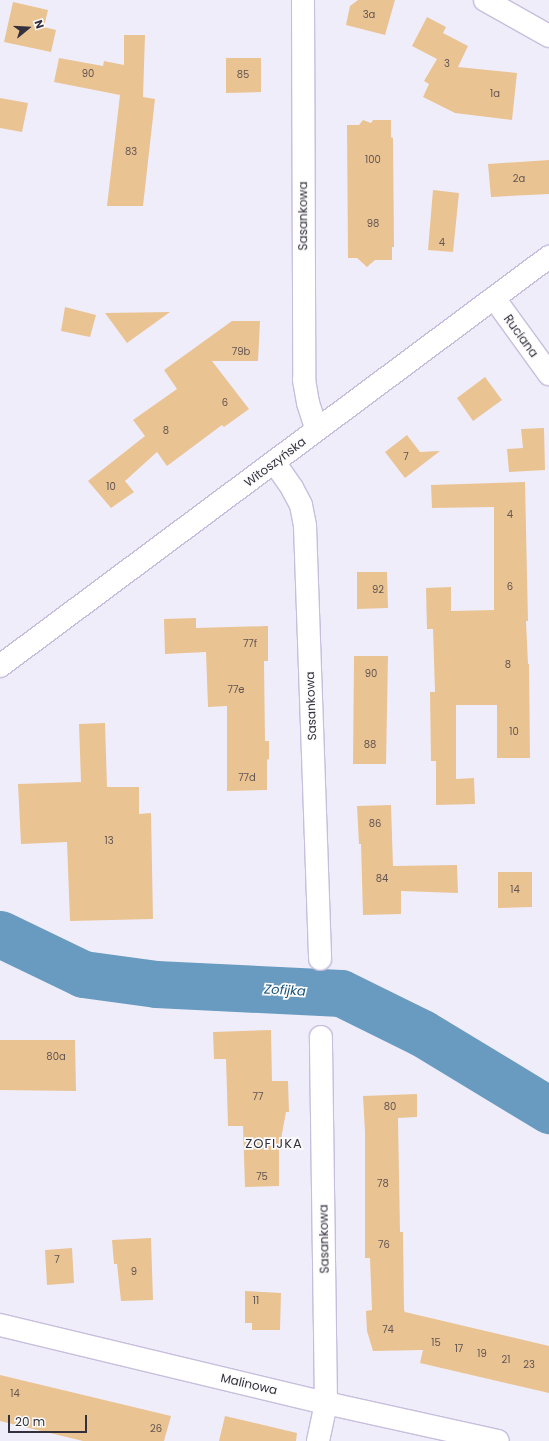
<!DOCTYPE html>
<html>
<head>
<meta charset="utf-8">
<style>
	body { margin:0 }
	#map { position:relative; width:549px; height:1441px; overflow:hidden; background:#f0edfa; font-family:Poppins,sans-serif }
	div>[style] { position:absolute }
	.river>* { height:47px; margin:-23.5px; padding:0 23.5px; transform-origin:23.5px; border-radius:23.5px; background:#699bc0 }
	.building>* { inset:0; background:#eac393 }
	.roads { filter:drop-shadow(1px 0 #c7bedd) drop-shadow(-1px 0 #c7bedd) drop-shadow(0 1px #c7bedd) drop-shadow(0 -1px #c7bedd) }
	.minor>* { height:22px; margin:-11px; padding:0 11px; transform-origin:11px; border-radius:11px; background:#fff }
	.tertiary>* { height:22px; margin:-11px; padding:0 11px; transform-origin:11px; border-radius:11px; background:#fff }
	span { translate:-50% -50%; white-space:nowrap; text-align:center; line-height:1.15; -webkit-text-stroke:3.5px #fcfcfc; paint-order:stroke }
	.number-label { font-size:10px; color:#625552 }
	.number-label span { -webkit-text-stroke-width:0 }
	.street-label { font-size:12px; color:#34303d }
	.water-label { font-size:13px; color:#185379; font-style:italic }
	.neighbourhood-label { font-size:13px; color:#34303d; letter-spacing:1px }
	.north { position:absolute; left:8px; top:8px; width:40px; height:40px; -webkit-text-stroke:3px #fcfcfc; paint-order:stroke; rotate:72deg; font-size:11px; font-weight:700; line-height:16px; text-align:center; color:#34303d }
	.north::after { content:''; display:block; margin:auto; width:14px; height:18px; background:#34303d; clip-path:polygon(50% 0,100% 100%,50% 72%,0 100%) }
	.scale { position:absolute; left:8px; top:1415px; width:79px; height:18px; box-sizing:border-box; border:2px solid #34303d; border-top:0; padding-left:5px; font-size:12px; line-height:14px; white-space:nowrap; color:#34303d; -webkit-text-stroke:3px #fcfcfc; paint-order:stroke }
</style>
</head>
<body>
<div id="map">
	<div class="river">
		<i style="left:0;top:934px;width:92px;rotate:25.7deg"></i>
		<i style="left:83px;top:974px;width:74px;rotate:7.8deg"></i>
		<i style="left:156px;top:984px;width:185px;rotate:2.8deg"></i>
		<i style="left:341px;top:993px;width:90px;rotate:26.3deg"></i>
		<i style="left:422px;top:1033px;width:149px;rotate:31.2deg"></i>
	</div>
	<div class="building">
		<i style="clip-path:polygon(358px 0,395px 0,385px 35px,346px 25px,350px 6px)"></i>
		<i style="clip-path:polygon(13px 2px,48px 10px,44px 27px,56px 30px,51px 52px,4px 42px)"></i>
		<i style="clip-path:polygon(427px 17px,446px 27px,443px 33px,468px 46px,458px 67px,517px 73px,512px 120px,455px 113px,423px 97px,429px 84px,424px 81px,437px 59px,412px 46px)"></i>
		<i style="clip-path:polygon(124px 35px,145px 35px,143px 97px,155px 99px,143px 206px,107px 206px,120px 95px,54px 82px,59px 58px,103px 66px,104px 61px,124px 65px)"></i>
		<i style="clip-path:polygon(226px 58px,261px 58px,261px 92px,226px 93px)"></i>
		<i style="clip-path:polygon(0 98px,28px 103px,22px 132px,0 128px)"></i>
		<i style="clip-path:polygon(363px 120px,371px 123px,373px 120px,391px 120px,391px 137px,393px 138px,394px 247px,392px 247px,392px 260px,375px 260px,367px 267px,357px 258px,348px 258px,347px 125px,359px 125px)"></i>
		<i style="clip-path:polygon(549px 160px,549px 194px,491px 197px,488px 164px)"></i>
		<i style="clip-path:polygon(433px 190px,459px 193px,453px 252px,428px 250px)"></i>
		<i style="clip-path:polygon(65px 307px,96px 315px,90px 337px,61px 331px)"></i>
		<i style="clip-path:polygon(170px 312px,127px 343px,105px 313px)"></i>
		<i style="clip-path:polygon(232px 321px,260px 321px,258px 361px,212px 361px,249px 409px,224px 427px,222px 425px,167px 466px,157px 452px,125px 481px,134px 492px,111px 508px,88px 481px,145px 436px,133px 420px,177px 389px,164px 370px)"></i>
		<i style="clip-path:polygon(485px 377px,502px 400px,473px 421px,457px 398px)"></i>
		<i style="clip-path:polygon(544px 428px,545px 470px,509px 472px,507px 449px,523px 448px,521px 429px)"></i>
		<i style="clip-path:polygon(407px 435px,420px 452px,440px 451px,405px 478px,385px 452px)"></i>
		<i style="clip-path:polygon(525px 482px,528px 621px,526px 621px,528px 664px,529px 664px,530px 758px,497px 758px,497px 705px,456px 705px,456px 779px,474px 778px,475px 804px,436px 805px,436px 761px,431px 761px,430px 692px,435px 692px,433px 629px,427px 629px,426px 588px,451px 587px,451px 611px,494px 610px,494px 507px,432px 508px,431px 485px)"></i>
		<i style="clip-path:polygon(357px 572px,387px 572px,388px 608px,357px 609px)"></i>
		<i style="clip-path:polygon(196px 618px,196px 628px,268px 626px,268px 661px,264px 661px,265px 741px,269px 741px,269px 759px,267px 760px,267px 790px,227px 791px,227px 706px,208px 707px,206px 652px,165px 654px,164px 619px)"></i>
		<i style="clip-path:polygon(354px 656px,388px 656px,386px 764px,353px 764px)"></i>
		<i style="clip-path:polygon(105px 723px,107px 787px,139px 787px,139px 814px,151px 813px,153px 919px,70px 921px,67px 842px,21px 844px,18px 784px,81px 782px,79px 724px)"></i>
		<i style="clip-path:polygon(391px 805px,393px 866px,457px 865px,458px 893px,401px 891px,401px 914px,363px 915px,361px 844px,359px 844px,357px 806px)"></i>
		<i style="clip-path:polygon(498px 872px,532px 872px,532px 907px,498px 908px)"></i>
		<i style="clip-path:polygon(271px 1030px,272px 1081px,288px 1081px,289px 1112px,286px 1112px,279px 1150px,279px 1186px,245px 1187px,243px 1126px,228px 1126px,226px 1059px,214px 1059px,213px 1032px)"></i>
		<i style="clip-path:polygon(0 1040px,75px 1040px,76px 1091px,0 1090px)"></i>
		<i style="clip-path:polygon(417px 1094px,417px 1117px,398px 1118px,400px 1232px,403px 1232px,404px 1310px,405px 1312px,549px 1346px,549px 1393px,420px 1363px,423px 1350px,373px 1351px,367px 1331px,366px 1311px,372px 1310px,370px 1258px,365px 1258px,365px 1132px,363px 1096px)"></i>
		<i style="clip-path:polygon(151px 1238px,153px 1300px,121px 1301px,117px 1264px,114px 1264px,112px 1240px)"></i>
		<i style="clip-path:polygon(72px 1248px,74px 1283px,47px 1285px,45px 1250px)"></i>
		<i style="clip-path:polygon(245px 1291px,281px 1293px,280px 1330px,252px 1330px,252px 1323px,245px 1323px)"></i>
		<i style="clip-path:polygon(0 1375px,171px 1416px,164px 1441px,83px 1441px,0 1421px)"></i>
		<i style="clip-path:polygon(225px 1416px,297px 1433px,296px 1441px,219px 1441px)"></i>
	</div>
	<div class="roads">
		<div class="minor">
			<i style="left:303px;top:0;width:380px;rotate:89.8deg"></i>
			<i style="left:304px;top:380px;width:23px;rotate:80deg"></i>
			<i style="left:308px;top:403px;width:28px;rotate:72deg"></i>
			<i style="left:485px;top:0;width:73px;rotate:29.4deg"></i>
			<i style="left:494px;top:298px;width:94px;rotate:54.1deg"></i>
			<i style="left:274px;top:462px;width:32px;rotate:55deg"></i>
			<i style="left:292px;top:488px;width:19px;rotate:62deg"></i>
			<i style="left:301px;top:505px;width:21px;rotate:79deg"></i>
			<i style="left:305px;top:526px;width:433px;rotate:88deg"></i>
			<i style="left:0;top:1325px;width:335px;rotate:13.5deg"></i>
			<i style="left:326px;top:1403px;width:176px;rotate:12.5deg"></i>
			<i style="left:318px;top:1441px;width:39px;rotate:-78deg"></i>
			<i style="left:326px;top:1403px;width:366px;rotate:-90.8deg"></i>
		</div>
		<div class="tertiary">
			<i style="left:0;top:666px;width:685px;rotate:-36.69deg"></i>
		</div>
	</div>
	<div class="number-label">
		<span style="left:369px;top:15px">3a</span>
		<span style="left:447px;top:64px">3</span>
		<span style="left:88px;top:74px">90</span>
		<span style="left:243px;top:75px">85</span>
		<span style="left:495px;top:94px">1a</span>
		<span style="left:131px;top:152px">83</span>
		<span style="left:373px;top:160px">100</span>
		<span style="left:519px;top:179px">2a</span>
		<span style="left:373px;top:224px">98</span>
		<span style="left:442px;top:243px">4</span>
		<span style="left:241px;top:352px">79b</span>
		<span style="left:225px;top:403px">6</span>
		<span style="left:166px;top:431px">8</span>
		<span style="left:406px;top:457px">7</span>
		<span style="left:111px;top:487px">10</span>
		<span style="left:510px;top:515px">4</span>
		<span style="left:510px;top:587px">6</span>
		<span style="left:378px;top:590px">92</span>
		<span style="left:250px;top:644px">77f</span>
		<span style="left:508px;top:665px">8</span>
		<span style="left:371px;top:674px">90</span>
		<span style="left:236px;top:690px">77e</span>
		<span style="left:514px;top:732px">10</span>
		<span style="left:370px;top:745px">88</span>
		<span style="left:247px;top:778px">77d</span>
		<span style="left:375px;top:824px">86</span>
		<span style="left:109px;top:841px">13</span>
		<span style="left:382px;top:879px">84</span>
		<span style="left:515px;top:890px">14</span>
		<span style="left:56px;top:1057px">80a</span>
		<span style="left:258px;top:1097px">77</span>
		<span style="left:390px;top:1107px">80</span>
		<span style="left:262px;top:1177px">75</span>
		<span style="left:383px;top:1184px">78</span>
		<span style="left:384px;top:1245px">76</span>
		<span style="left:57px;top:1260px">7</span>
		<span style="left:134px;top:1272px">9</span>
		<span style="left:256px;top:1301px">11</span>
		<span style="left:388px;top:1330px">74</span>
		<span style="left:436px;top:1343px">15</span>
		<span style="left:459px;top:1349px">17</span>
		<span style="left:482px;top:1354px">19</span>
		<span style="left:506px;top:1360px">21</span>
		<span style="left:529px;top:1365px">23</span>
		<span style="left:15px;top:1394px">14</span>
		<span style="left:156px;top:1429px">26</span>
	</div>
	<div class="street-label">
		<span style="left:303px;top:216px;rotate:-90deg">Sasankowa</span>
		<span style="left:521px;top:336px;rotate:54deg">Ruciana</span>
		<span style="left:275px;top:462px;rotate:-37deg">Witoszyńska</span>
		<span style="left:311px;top:706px;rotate:-92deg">Sasankowa</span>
		<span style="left:324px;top:1239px;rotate:-91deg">Sasankowa</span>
		<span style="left:249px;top:1384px;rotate:13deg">Malinowa</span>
	</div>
	<div class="water-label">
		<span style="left:285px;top:991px;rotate:3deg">Zofijka</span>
	</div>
	<div class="neighbourhood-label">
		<span style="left:274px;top:1144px">ZOFIJKA</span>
	</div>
	<div class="north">N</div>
	<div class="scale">20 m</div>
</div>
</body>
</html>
